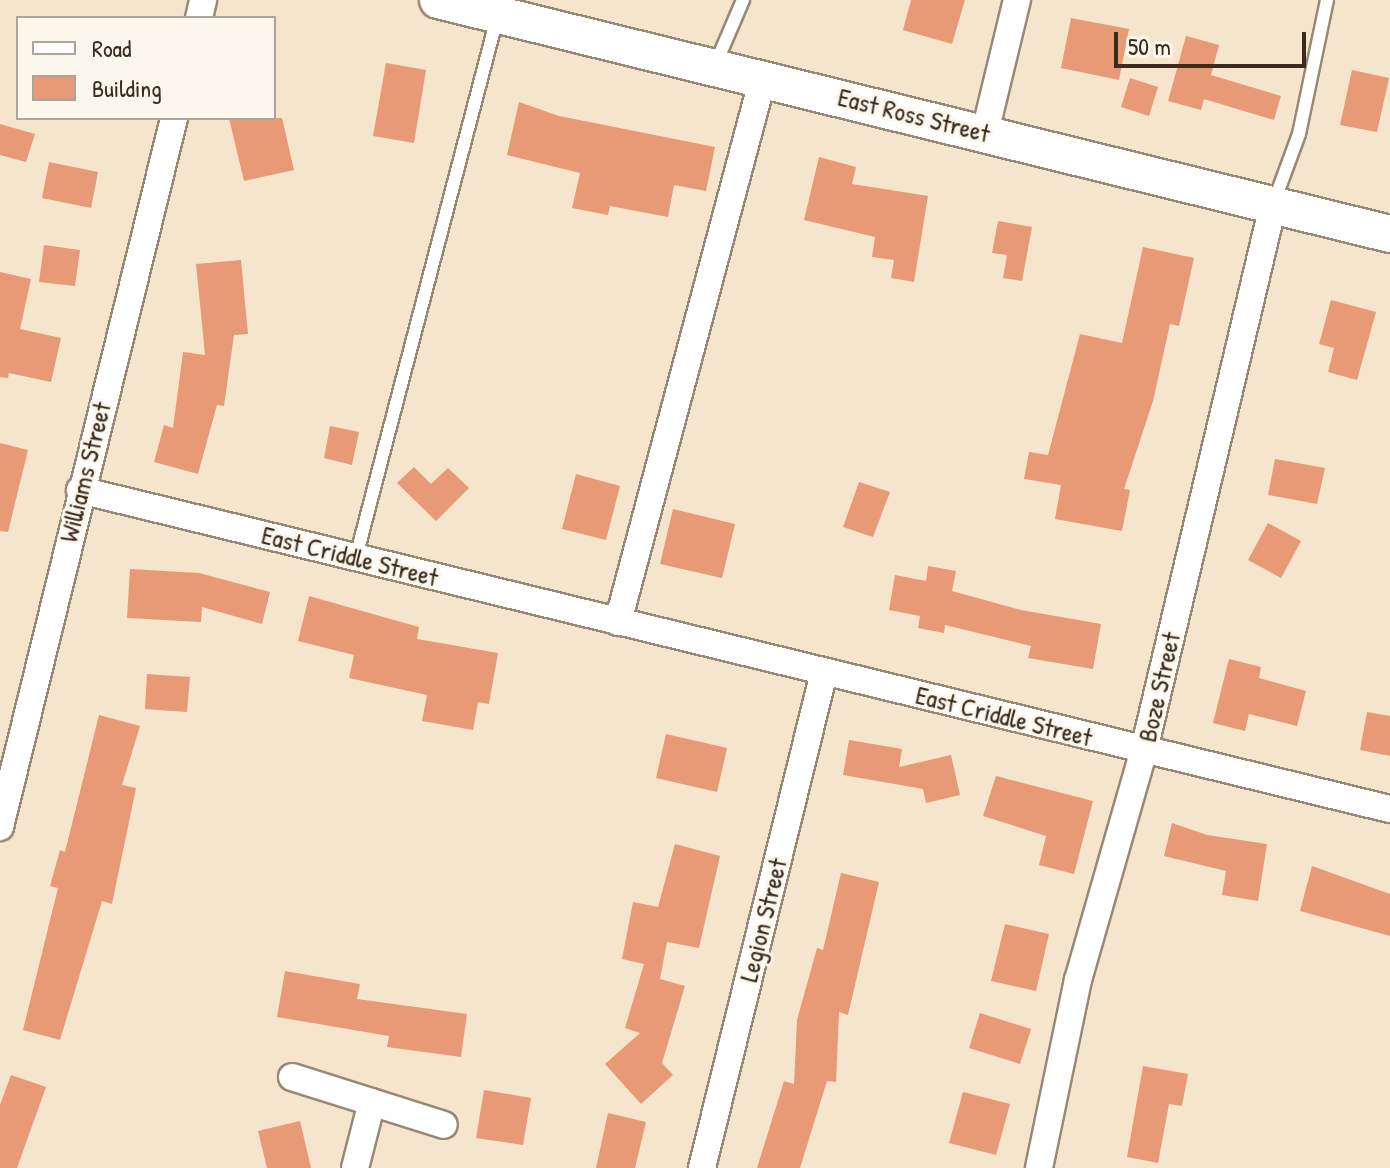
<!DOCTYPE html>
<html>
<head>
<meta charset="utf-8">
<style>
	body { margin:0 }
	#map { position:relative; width:1390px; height:1168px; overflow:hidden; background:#f6e5cd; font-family:"Patrick Hand",sans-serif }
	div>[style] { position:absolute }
	.building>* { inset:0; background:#e89976 }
	.roads { filter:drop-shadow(2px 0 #988876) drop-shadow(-2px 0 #988876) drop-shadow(0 2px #988876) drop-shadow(0 -2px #988876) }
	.lane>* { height:12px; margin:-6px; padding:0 6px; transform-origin:6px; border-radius:6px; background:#fff }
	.street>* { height:26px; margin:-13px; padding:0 13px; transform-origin:13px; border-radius:13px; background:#fff }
	.secondary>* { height:36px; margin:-18px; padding:0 18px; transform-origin:18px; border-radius:18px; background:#fff }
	span { translate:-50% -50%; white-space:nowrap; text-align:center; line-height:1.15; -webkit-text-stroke:6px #fbf7ec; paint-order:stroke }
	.street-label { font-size:26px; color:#3b2a1e }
	.legend { position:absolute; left:16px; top:16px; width:260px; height:104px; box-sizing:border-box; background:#fbf7ec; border:2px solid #aea59a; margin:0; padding:10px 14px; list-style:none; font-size:24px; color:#3b2a1e }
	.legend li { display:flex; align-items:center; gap:16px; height:40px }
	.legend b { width:40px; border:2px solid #aea59a }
	.scale { position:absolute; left:1114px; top:32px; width:192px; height:36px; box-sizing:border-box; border:4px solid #3b2a1e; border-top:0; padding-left:10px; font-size:24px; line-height:28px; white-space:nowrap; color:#3b2a1e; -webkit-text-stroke:6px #fbf7ec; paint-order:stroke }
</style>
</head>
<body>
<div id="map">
	<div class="building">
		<i style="clip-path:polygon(911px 0,965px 0,952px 44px,903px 30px)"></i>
		<i style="clip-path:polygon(1071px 18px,1129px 29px,1119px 80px,1061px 68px)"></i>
		<i style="clip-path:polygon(1186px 36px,1219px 45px,1211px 75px,1281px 96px,1274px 120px,1204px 99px,1201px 110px,1168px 101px)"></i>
		<i style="clip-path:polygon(386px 63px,426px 70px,414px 143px,373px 136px)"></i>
		<i style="clip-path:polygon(1352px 70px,1389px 78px,1377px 132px,1340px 125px)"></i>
		<i style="clip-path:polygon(1130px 78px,1158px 87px,1149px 116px,1121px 107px)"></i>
		<i style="clip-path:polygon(519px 102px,559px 116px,715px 147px,706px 191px,674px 185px,668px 217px,610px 206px,608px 215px,572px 208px,580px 173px,507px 155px)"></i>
		<i style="clip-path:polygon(229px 118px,282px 118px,294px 170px,244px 181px)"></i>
		<i style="clip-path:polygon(0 124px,35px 134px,26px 162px,0 155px)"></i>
		<i style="clip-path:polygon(819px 157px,856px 167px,852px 184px,928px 196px,914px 282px,891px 278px,894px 260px,872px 257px,875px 237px,804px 220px)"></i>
		<i style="clip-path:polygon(49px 162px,98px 172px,91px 208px,42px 198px)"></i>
		<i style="clip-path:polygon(998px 221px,1032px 227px,1022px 281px,1003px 278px,1007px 255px,992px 253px)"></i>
		<i style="clip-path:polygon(44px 245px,80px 250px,75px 286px,39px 282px)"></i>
		<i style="clip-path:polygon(1143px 247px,1194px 258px,1179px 326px,1170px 324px,1153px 401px,1124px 489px,1130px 490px,1122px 531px,1055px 519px,1061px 485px,1024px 479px,1029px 452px,1048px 455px,1080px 334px,1122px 343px)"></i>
		<i style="clip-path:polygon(241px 260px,248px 334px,234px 335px,224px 406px,217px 405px,198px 474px,154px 462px,164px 425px,173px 428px,183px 352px,205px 355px,196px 264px)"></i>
		<i style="clip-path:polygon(0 272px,31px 279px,20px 329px,61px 338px,51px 382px,9px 373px,8px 378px,0 377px)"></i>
		<i style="clip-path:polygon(1331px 300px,1376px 312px,1357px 380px,1328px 372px,1334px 348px,1319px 344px)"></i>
		<i style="clip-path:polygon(330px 426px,359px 432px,352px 465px,324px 458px)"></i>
		<i style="clip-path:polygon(0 443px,28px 450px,8px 532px,0 531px)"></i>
		<i style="clip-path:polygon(1275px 459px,1325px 468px,1317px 504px,1268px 495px)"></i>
		<i style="clip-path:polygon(414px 467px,431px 484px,448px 468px,469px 488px,436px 521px,397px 483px)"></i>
		<i style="clip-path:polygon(576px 474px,620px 486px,606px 540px,562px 529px)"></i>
		<i style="clip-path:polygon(859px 482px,890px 492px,873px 537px,843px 527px)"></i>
		<i style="clip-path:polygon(673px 509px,735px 524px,722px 578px,660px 564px)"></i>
		<i style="clip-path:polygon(1268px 523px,1301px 541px,1281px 578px,1248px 560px)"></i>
		<i style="clip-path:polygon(928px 566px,956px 571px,952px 591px,1021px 610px,1101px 624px,1093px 669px,1028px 658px,1031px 646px,945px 625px,944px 633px,918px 628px,920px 616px,889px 610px,895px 575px,926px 581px)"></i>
		<i style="clip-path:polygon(130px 569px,199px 573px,270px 592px,262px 624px,202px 607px,201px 622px,127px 618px)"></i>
		<i style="clip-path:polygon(309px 596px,419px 627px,417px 639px,498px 653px,489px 704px,478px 702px,473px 730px,422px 721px,427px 695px,349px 678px,354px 655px,298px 641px)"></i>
		<i style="clip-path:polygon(1229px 659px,1261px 667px,1259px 678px,1306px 691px,1297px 726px,1249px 714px,1245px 731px,1213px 723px)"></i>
		<i style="clip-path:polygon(147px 674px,190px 677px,187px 712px,145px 709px)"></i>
		<i style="clip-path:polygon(1367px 712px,1390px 716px,1390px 756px,1360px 750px)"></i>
		<i style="clip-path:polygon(99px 715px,140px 726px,122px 785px,136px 788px,112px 904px,102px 901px,60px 1040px,23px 1030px,58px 888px,50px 886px,60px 850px,65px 852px)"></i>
		<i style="clip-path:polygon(666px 734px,727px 748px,717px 792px,656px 778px)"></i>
		<i style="clip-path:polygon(849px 740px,902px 749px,899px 767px,951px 755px,960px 795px,926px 803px,923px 789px,843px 775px)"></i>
		<i style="clip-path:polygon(996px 776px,1093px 801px,1074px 874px,1039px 865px,1046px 836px,983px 816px)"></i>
		<i style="clip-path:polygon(1172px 823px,1207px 835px,1267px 844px,1258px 901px,1222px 895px,1226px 871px,1164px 856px)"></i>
		<i style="clip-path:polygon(675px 844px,720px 856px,699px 948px,667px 942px,660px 979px,685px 986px,662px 1063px,673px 1075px,641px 1104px,605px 1064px,640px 1033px,625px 1028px,644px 964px,622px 959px,633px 902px,658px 907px)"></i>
		<i style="clip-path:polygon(1312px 866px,1390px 894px,1390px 936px,1300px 911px)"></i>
		<i style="clip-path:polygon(841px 873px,879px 882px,848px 1015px,839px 1012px,836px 1082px,827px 1081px,800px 1168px,757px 1168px,784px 1081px,794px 1084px,797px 1020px,817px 948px,823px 950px)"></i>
		<i style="clip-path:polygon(1005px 924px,1049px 934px,1036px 991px,991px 981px)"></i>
		<i style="clip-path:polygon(285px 971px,360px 984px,357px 999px,467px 1014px,461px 1057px,387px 1047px,389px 1036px,277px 1017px)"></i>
		<i style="clip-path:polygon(980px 1013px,1031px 1029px,1020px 1064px,969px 1048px)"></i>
		<i style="clip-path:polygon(1143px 1066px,1188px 1074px,1182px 1106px,1169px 1104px,1158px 1163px,1127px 1157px)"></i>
		<i style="clip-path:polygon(11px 1075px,46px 1087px,17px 1168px,0 1168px,0 1105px)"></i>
		<i style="clip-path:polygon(484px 1090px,531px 1098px,523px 1145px,476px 1138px)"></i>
		<i style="clip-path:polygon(963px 1092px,1010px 1104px,996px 1155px,949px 1143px)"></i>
		<i style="clip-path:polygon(608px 1113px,646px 1122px,635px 1168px,596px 1168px)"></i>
		<i style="clip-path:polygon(300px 1121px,311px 1168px,267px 1168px,258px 1131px)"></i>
	</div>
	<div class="roads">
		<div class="lane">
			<i style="left:716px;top:63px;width:69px;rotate:-66.8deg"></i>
			<i style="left:1274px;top:202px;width:72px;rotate:-69.8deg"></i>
			<i style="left:1299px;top:134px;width:137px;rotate:-78.2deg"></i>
			<i style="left:356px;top:557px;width:557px;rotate:-75.34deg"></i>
		</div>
		<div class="street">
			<i style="left:199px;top:18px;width:18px;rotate:-77deg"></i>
			<i style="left:985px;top:132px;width:136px;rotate:-76.4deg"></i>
			<i style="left:80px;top:490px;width:1348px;rotate:13.69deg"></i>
			<i style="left:618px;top:622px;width:563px;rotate:-75.08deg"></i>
			<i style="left:0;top:827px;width:730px;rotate:-76.21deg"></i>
			<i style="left:292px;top:1077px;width:159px;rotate:17.5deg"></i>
			<i style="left:355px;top:1168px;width:68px;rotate:-75.6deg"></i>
			<i style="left:702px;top:1168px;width:511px;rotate:-76.18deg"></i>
			<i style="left:1039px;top:1168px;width:192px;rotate:-78.3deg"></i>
			<i style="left:1078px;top:980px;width:239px;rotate:-74deg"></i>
			<i style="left:1144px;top:750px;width:560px;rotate:-76.68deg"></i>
		</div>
		<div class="secondary">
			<i style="left:438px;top:0;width:980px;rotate:13.81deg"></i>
		</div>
	</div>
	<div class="street-label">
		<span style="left:914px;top:115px;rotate:14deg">East Ross Street</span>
		<span style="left:85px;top:472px;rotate:-76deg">Williams Street</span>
		<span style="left:350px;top:556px;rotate:14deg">East Criddle Street</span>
		<span style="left:1159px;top:687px;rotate:-77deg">Boze Street</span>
		<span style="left:1004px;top:716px;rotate:14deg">East Criddle Street</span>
		<span style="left:763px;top:920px;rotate:-76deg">Legion Street</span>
	</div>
	<ul class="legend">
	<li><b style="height:10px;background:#fff"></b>Road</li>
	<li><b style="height:22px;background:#e89976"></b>Building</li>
	</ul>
	<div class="scale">50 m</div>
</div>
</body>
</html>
